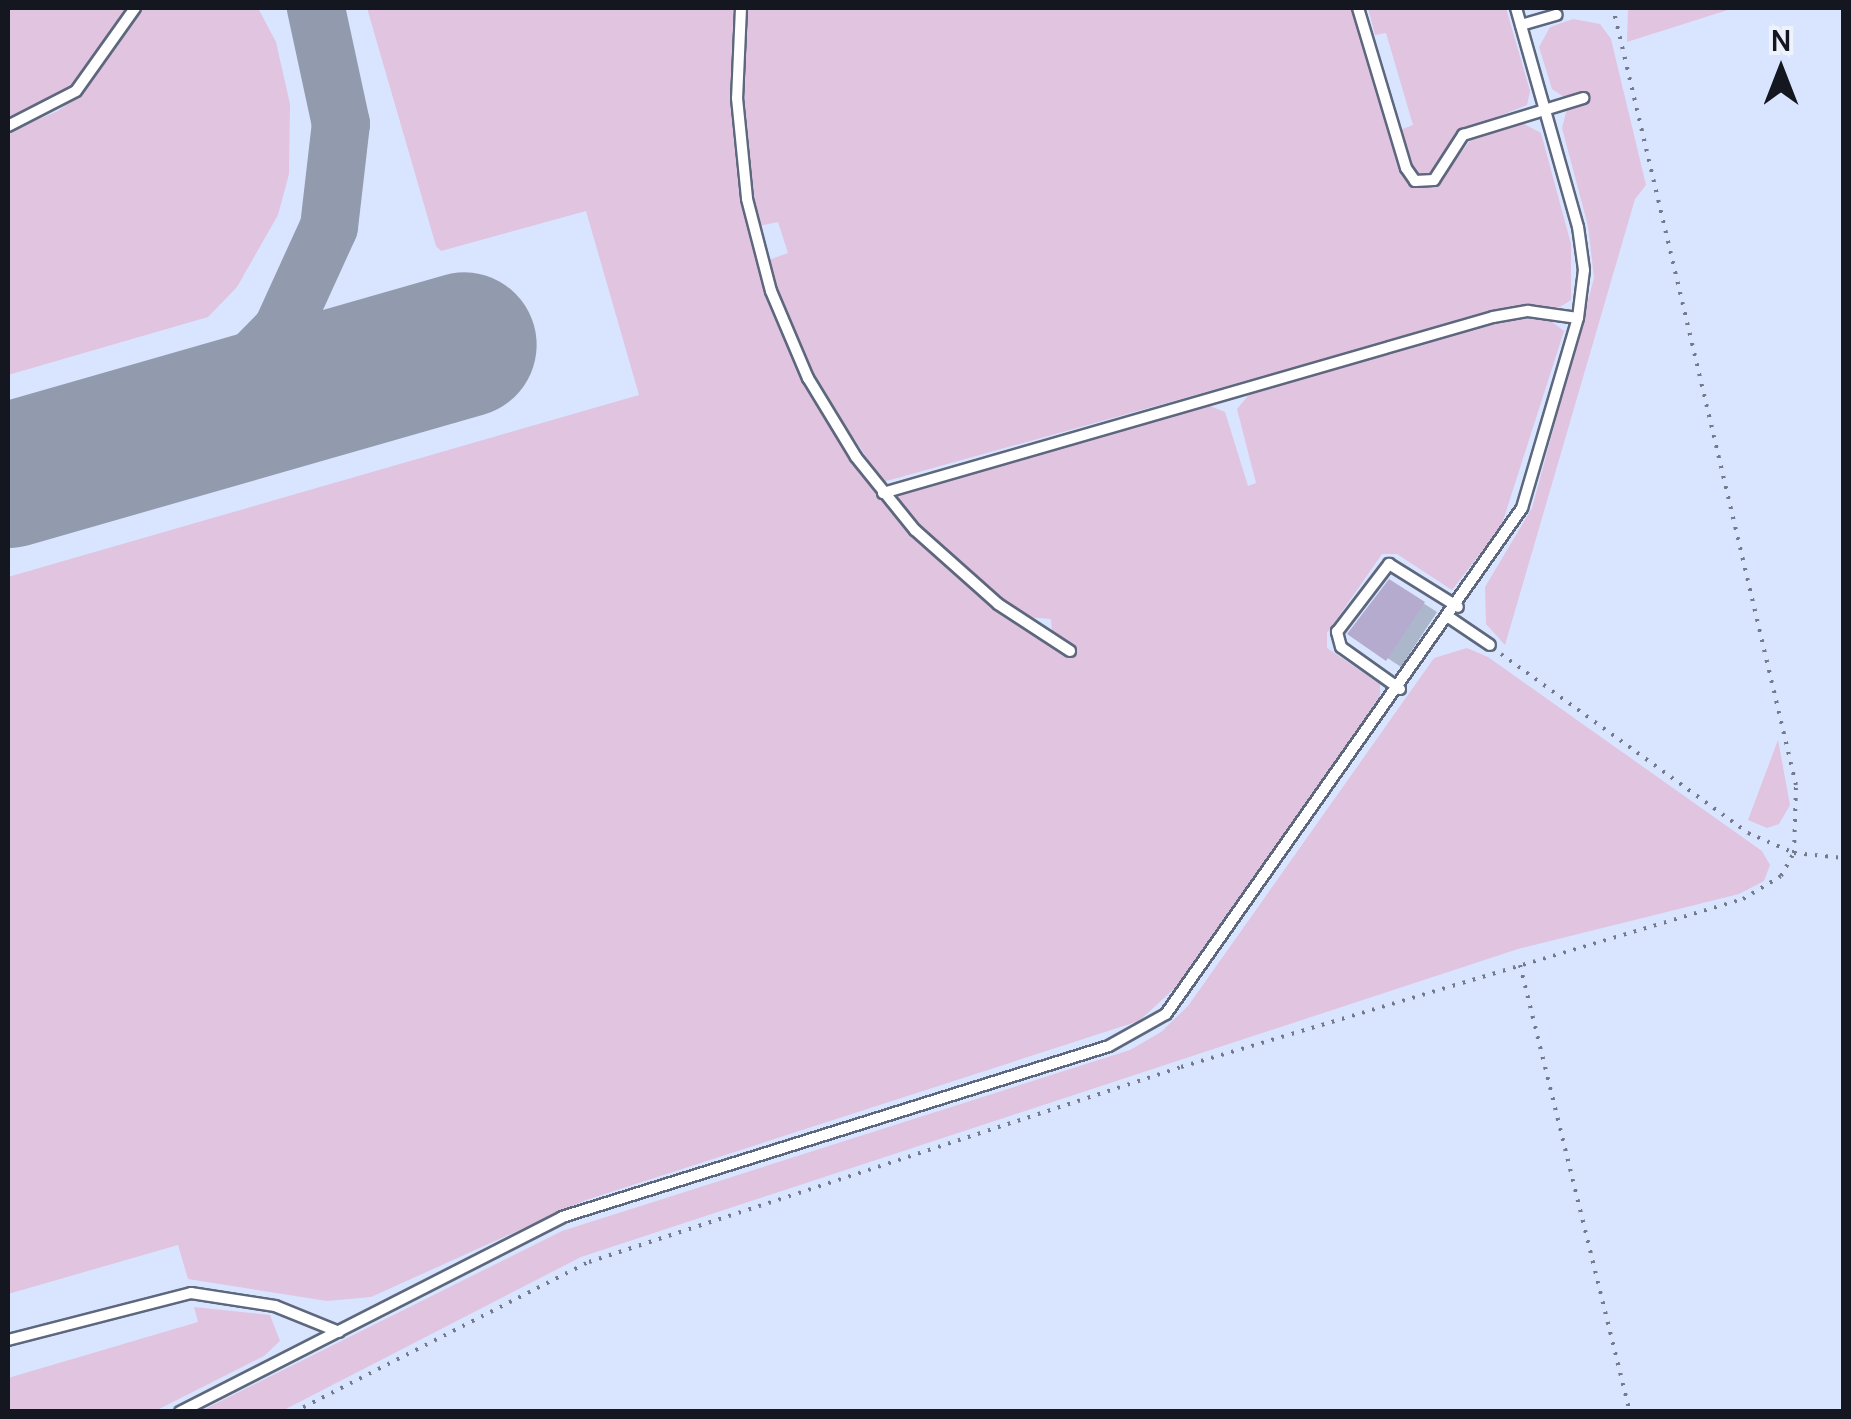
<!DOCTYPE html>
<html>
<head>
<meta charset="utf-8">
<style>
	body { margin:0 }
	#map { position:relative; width:1851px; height:1419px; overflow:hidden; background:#d9e5ff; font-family:Manrope,sans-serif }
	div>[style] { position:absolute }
	.green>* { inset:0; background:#e0c4e0 }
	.shadow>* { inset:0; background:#0003 }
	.taxiway>* { height:58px; margin:-29px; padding:0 29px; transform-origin:29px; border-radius:29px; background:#929aae }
	.runway>* { height:145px; margin:-72.5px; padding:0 72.5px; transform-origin:72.5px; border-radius:72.5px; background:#929aae }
	.building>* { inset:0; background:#b4abcf }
	.path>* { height:4px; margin-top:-2px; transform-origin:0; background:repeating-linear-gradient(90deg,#737a8b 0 2.5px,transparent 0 10.5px) }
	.roads { filter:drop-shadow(2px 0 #5d677d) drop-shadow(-2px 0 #5d677d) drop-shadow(0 2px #5d677d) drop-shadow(0 -2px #5d677d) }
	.service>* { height:10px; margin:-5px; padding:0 5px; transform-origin:5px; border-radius:5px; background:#fff }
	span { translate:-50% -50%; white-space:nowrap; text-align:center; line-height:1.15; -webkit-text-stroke:10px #edf2fc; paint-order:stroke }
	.frame { position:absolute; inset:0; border:10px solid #141720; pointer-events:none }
	.north { position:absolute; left:1731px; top:20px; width:100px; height:100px; -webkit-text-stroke:8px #edf2fc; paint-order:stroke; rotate:0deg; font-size:28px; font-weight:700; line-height:40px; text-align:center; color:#141720 }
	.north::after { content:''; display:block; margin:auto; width:35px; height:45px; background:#141720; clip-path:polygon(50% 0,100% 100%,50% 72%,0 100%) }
</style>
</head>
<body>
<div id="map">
	<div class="green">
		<i style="clip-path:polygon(8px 8px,127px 8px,71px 88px,8px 119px)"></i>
		<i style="clip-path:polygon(141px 8px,258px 8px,276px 42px,290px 104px,289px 174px,278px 215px,237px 287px,208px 317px,8px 375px,8px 132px,58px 111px,84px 91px)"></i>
		<i style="clip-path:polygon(367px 8px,737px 8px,733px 99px,742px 191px,766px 288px,807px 383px,855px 462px,906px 526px,988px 600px,1052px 633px,1051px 619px,1026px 617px,992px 592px,925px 533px,895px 495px,1205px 404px,1225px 412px,1248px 486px,1256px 483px,1237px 409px,1252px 391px,1499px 320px,1547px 318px,1564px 331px,1501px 527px,1452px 590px,1397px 554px,1382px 554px,1327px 633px,1327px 648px,1380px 684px,1380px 699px,1176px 987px,1139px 1021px,586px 1200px,371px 1297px,327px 1301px,188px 1279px,178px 1245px,8px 1294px,8px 577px,639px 395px,586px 211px,441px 251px,436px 246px)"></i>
		<i style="clip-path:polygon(746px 8px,1353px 8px,1401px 169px,1411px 183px,1439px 182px,1472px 138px,1522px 123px,1541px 133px,1571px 244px,1571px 300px,1560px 307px,1503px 309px,883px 482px,813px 377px,766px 261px,788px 253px,778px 222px,758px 226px,752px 202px,741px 99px)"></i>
		<i style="clip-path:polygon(1368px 8px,1506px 8px,1530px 91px,1527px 105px,1458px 132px,1432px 175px,1417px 176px,1400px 130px,1413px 125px,1386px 33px,1375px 35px)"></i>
		<i style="clip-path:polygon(1628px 8px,1734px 8px,1627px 42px)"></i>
		<i style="clip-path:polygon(1573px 19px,1600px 24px,1611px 39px,1646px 185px,1635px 199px,1505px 645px,1486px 624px,1485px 587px,1532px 508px,1594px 278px,1588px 226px,1562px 128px,1567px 109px,1587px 101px,1585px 93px,1564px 97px,1552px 89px,1539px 47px,1550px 27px)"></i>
		<i style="clip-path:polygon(1467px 648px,1488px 657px,1762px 851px,1770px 865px,1764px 881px,1739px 894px,1518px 949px,581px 1257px,282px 1411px,201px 1411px,562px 1231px,1130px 1050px,1161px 1032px,1188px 1006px,1434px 658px)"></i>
		<i style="clip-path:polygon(1778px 740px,1790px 805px,1779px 824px,1767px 828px,1748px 820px)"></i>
		<i style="clip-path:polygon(194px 1307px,270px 1315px,280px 1341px,264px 1356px,155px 1411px,8px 1411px,8px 1378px,198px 1322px)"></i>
	</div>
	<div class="shadow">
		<i style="clip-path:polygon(1403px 590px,1437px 612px,1401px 667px,1350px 633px)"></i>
	</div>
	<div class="taxiway">
		<i style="left:155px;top:432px;width:87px;rotate:-32.8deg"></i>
		<i style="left:228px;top:385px;width:77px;rotate:-45.5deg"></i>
		<i style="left:282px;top:330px;width:113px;rotate:-65.5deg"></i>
		<i style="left:329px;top:227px;width:104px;rotate:-83.4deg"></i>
		<i style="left:341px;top:124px;width:119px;rotate:-102.2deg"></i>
	</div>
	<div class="runway">
		<i style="left:8px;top:475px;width:474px;rotate:-16deg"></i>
	</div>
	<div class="building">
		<i style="clip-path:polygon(1389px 579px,1425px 602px,1386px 661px,1347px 634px)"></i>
	</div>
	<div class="path">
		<i style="left:1501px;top:654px;width:305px;rotate:35.9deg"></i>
		<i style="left:1748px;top:833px;width:50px;rotate:23.5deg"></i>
		<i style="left:1794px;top:853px;width:50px;rotate:5.7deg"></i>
		<i style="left:1520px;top:965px;width:460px;rotate:76.2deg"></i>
		<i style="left:294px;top:1412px;width:331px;rotate:-27deg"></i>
		<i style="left:589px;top:1262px;width:623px;rotate:-18.23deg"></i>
		<i style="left:1181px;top:1067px;width:587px;rotate:-16.64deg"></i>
		<i style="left:1743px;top:899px;width:44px;rotate:-31.2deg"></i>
		<i style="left:1781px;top:876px;width:26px;rotate:-61deg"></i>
		<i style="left:1794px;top:853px;width:68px;rotate:-88.3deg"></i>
		<i style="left:1796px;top:785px;width:798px;rotate:-103.25deg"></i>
	</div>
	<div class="roads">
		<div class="service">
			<i style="left:741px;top:8px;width:90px;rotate:92.5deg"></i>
			<i style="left:737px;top:98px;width:101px;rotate:84.3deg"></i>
			<i style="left:747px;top:199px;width:95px;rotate:75.4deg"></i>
			<i style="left:771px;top:291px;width:95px;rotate:67deg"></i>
			<i style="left:808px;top:378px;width:92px;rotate:58.7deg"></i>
			<i style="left:856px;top:457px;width:94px;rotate:51.1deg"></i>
			<i style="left:915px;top:530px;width:111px;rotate:41.7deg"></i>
			<i style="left:998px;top:604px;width:86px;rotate:33.1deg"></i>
			<i style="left:1358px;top:8px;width:167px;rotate:73.3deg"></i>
			<i style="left:1406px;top:168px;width:16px;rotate:55deg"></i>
			<i style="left:1415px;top:181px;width:19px;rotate:-3deg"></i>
			<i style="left:1434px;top:180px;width:54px;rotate:-57.2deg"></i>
			<i style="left:1463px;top:135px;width:126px;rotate:-17.1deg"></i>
			<i style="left:1521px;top:25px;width:37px;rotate:-16deg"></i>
			<i style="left:8px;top:126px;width:76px;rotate:-27.2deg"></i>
			<i style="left:76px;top:91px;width:102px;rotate:-54.6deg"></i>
			<i style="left:883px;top:493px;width:635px;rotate:-16.09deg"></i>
			<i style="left:1493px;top:317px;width:36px;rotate:-10deg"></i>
			<i style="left:1528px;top:311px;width:50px;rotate:8deg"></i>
			<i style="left:1450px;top:618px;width:48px;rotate:34deg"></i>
			<i style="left:1400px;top:689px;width:72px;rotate:-144.6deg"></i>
			<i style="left:1341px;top:647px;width:16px;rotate:-105deg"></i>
			<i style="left:1337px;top:632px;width:86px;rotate:-52.6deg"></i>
			<i style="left:1389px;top:564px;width:81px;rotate:31.9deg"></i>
			<i style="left:8px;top:1340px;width:189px;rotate:-14.4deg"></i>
			<i style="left:191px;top:1293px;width:85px;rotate:8.8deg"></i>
			<i style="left:275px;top:1306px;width:69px;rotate:22.1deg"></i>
			<i style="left:180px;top:1412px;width:429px;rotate:-27deg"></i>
			<i style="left:562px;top:1217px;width:573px;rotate:-17.36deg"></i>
			<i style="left:1109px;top:1046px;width:65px;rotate:-29.3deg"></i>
			<i style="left:1166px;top:1014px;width:619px;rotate:-54.87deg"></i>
			<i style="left:1522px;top:508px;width:198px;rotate:-73.6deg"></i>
			<i style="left:1578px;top:318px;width:48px;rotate:-82.9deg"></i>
			<i style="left:1584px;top:270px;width:43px;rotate:-97.9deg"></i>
			<i style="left:1578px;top:227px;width:228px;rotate:-105.8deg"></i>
		</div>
	</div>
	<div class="frame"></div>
	<div class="north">N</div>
</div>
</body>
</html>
